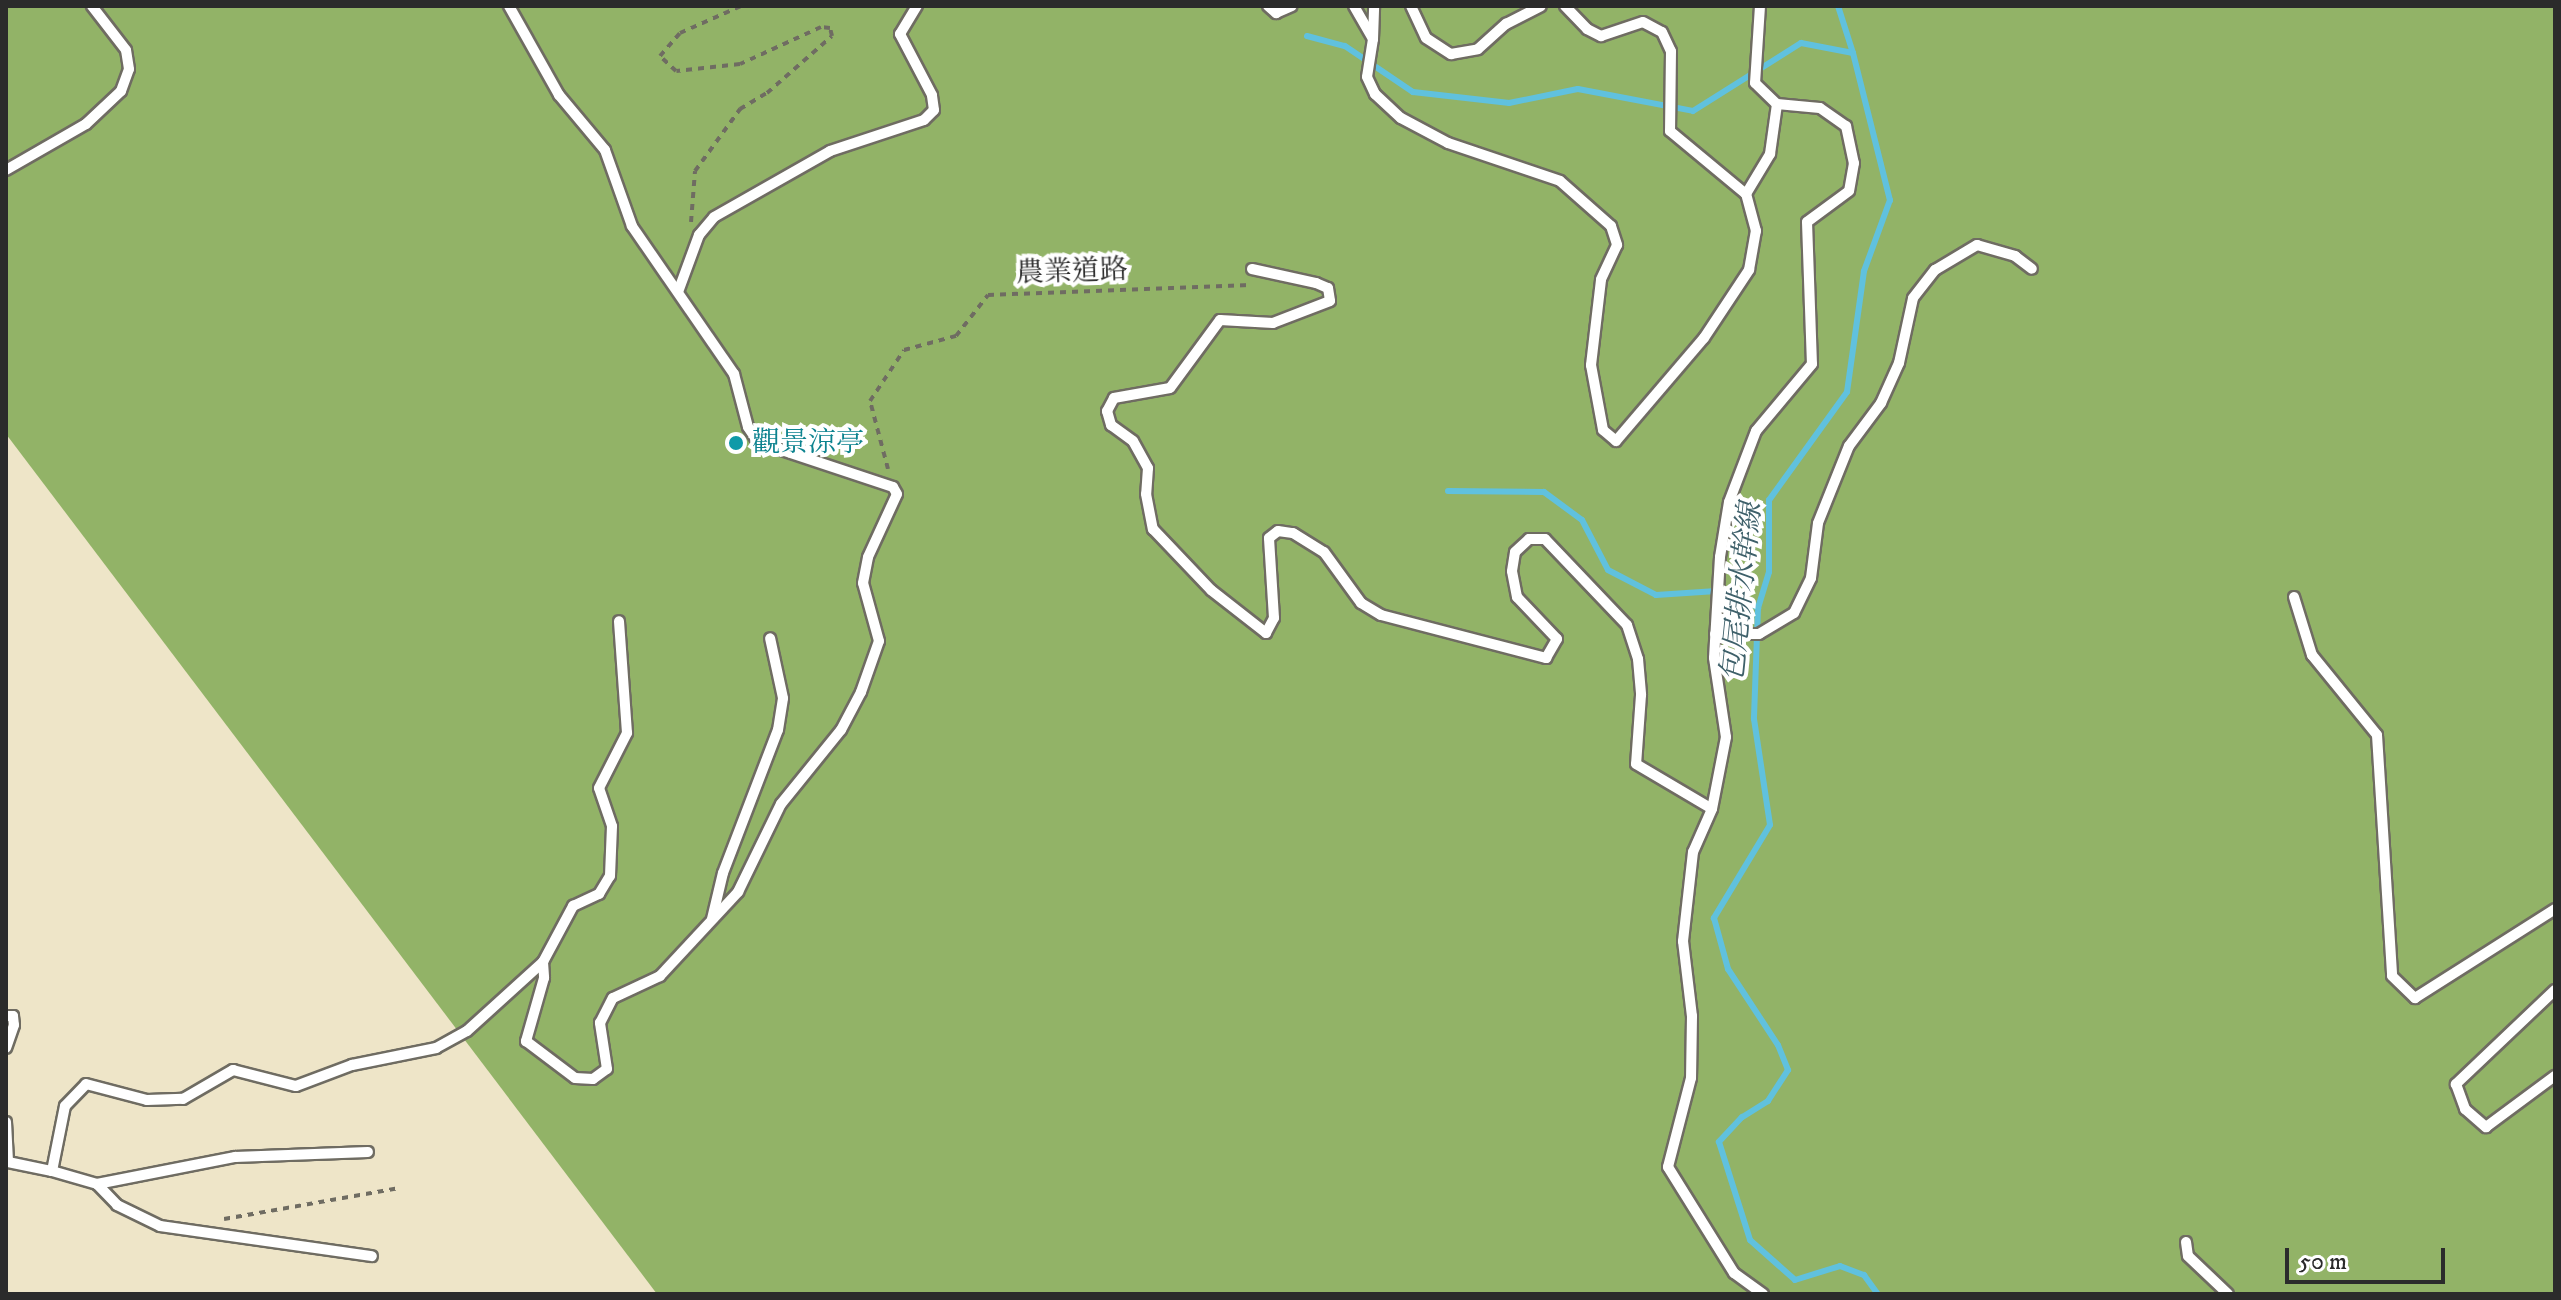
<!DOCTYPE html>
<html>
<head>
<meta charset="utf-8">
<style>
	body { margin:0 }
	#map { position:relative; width:2561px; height:1300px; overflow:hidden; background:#eee5c8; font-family:"IM FELL DW Pica","Noto Serif TC",serif }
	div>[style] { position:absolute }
	.forest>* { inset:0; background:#92b367 }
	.stream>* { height:6px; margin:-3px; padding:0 3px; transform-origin:3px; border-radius:3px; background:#60c1de }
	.path>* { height:4px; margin-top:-2px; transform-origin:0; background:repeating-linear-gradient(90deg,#6f6c62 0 6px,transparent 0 12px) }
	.roads { filter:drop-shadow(2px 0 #6f6c62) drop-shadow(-2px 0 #6f6c62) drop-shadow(0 2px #6f6c62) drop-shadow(0 -2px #6f6c62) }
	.service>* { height:10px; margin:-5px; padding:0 5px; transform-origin:5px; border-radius:5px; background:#fff }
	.dots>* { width:22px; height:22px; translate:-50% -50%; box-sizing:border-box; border:4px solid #fff; border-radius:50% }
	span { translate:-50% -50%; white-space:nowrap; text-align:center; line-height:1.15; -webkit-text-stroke:8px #fff; paint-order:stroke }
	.street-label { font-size:28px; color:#2b2b2b }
	.culture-label { font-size:28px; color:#0d838f }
	.left { translate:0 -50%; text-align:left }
	.water-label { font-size:30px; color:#3e606a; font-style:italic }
	.frame { position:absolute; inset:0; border:8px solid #2b2b2b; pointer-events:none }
	.scale { position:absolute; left:2285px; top:1248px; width:160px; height:36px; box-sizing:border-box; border:4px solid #2b2b2b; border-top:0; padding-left:10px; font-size:24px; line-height:28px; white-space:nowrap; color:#2b2b2b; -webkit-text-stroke:6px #fff; paint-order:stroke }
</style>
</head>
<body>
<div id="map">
	<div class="forest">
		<i style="clip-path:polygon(6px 6px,2555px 6px,2555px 1294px,657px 1294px,6px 434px)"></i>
	</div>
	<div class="stream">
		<i style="left:1838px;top:6px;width:49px;rotate:72.3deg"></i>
		<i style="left:1307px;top:36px;width:39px;rotate:15deg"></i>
		<i style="left:1345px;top:46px;width:82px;rotate:34.1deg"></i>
		<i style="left:1413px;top:92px;width:97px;rotate:6.5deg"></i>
		<i style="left:1509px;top:103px;width:70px;rotate:-11.5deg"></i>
		<i style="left:1578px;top:89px;width:117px;rotate:10.8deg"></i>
		<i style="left:1693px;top:111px;width:128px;rotate:-32.2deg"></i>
		<i style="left:1801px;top:43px;width:53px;rotate:10.9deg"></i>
		<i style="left:1853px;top:53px;width:152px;rotate:75.9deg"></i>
		<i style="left:1890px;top:200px;width:76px;rotate:110.1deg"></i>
		<i style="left:1864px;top:271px;width:122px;rotate:98deg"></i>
		<i style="left:1847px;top:392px;width:133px;rotate:125.8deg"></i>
		<i style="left:1769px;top:500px;width:72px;rotate:90deg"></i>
		<i style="left:1769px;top:572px;width:38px;rotate:107deg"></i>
		<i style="left:1758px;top:608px;width:111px;rotate:92.1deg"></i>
		<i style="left:1754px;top:719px;width:107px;rotate:81.4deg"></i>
		<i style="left:1770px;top:825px;width:109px;rotate:121.1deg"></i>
		<i style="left:1714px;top:918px;width:53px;rotate:74.6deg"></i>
		<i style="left:1728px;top:969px;width:91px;rotate:56.7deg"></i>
		<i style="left:1778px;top:1045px;width:27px;rotate:68deg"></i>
		<i style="left:1788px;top:1070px;width:37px;rotate:123deg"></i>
		<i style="left:1768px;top:1101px;width:31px;rotate:148deg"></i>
		<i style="left:1742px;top:1117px;width:34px;rotate:133deg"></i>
		<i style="left:1719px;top:1142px;width:103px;rotate:72.4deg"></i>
		<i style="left:1750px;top:1240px;width:60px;rotate:41.6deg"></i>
		<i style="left:1795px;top:1280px;width:47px;rotate:-17.3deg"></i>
		<i style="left:1840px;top:1266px;width:26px;rotate:21deg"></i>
		<i style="left:1864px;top:1275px;width:24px;rotate:54deg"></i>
		<i style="left:1448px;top:491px;width:96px;rotate:0.6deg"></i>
		<i style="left:1544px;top:492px;width:47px;rotate:36.4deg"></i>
		<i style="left:1582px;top:520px;width:56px;rotate:62.5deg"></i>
		<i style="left:1608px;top:570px;width:54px;rotate:27.5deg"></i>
		<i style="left:1656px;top:595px;width:76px;rotate:-3.8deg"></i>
		<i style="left:1732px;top:590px;width:32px;rotate:35deg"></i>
	</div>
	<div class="path">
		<i style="left:691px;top:222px;width:51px;rotate:-85.5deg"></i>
		<i style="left:695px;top:171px;width:77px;rotate:-54deg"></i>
		<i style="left:740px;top:109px;width:31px;rotate:-31deg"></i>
		<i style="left:767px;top:93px;width:86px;rotate:-41.2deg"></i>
		<i style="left:832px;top:36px;width:8px;rotate:-104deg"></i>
		<i style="left:830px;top:28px;width:9px;rotate:-174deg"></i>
		<i style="left:821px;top:27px;width:89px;rotate:155.4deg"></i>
		<i style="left:740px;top:64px;width:64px;rotate:173.8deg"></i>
		<i style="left:676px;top:71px;width:22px;rotate:-137deg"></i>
		<i style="left:660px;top:56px;width:30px;rotate:-49deg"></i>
		<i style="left:680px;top:33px;width:67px;rotate:-23.9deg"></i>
		<i style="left:888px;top:469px;width:70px;rotate:-104.8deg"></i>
		<i style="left:870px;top:401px;width:61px;rotate:-56.3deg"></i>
		<i style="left:904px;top:350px;width:54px;rotate:-15.1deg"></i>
		<i style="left:956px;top:336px;width:52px;rotate:-52deg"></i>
		<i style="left:988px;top:295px;width:262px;rotate:-2.2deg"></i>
		<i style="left:224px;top:1219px;width:178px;rotate:-10deg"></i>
	</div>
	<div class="roads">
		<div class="service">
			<i style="left:1268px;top:6px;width:11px;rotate:41deg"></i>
			<i style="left:1276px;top:13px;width:17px;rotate:-24deg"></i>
			<i style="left:1354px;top:6px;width:38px;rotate:60deg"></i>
			<i style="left:1373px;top:39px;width:33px;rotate:-88deg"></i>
			<i style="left:1411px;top:6px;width:35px;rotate:65deg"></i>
			<i style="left:1426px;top:38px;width:30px;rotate:33deg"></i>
			<i style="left:1451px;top:54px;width:27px;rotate:-10deg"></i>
			<i style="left:1478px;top:49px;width:38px;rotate:-42deg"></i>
			<i style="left:1506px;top:24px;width:39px;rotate:-27deg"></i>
			<i style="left:1565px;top:6px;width:32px;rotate:46deg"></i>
			<i style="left:1587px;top:29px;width:16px;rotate:27deg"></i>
			<i style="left:1601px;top:36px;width:44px;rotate:-18.4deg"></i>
			<i style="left:1643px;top:22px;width:21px;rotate:28deg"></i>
			<i style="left:1662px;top:32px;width:21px;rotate:65deg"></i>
			<i style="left:1671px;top:51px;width:80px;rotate:90.7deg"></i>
			<i style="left:1670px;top:131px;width:99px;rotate:39.7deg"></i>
			<i style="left:1760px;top:6px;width:77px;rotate:93.7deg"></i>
			<i style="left:1755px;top:83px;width:30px;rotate:44deg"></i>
			<i style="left:1777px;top:104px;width:43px;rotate:5.3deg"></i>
			<i style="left:1820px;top:108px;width:32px;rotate:35deg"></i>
			<i style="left:1846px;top:126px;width:38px;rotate:78deg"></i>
			<i style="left:1854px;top:163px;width:28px;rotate:100deg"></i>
			<i style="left:1849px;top:191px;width:52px;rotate:143.6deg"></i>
			<i style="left:1807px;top:222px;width:142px;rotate:88deg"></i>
			<i style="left:1812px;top:364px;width:87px;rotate:129.9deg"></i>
			<i style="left:1756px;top:431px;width:76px;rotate:110.8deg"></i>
			<i style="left:1729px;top:502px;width:56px;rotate:99.3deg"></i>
			<i style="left:1720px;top:557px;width:101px;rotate:93.4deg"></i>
			<i style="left:1714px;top:658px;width:80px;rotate:81.4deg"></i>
			<i style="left:1726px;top:737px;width:73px;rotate:101deg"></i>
			<i style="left:1712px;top:809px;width:47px;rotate:113.8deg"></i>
			<i style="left:1693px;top:852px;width:90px;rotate:96.4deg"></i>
			<i style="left:1683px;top:941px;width:76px;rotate:83.2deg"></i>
			<i style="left:1692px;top:1016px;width:62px;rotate:90.9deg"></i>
			<i style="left:1691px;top:1078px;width:92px;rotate:104.5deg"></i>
			<i style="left:1668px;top:1167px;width:125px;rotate:58.1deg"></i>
			<i style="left:1734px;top:1273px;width:36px;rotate:36deg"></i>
			<i style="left:1373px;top:39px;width:38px;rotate:99deg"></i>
			<i style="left:1367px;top:77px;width:19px;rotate:65deg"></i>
			<i style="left:1375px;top:94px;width:35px;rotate:43deg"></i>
			<i style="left:1401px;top:118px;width:53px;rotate:28deg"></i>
			<i style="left:1448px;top:143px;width:118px;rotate:18.7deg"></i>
			<i style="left:1560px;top:181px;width:68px;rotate:41.4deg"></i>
			<i style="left:1611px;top:226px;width:20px;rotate:72deg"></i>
			<i style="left:1617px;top:245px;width:38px;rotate:115deg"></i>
			<i style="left:1601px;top:280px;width:86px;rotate:96.7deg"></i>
			<i style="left:1591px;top:365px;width:66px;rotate:79.5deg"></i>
			<i style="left:1603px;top:430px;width:17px;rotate:40deg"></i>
			<i style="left:1616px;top:441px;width:135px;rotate:-49.5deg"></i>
			<i style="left:1704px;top:338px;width:82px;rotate:-56.5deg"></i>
			<i style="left:1749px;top:270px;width:40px;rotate:-80deg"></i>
			<i style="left:1756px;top:231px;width:38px;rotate:-105deg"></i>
			<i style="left:1746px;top:194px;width:47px;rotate:-59deg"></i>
			<i style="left:1770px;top:154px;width:50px;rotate:-82deg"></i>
			<i style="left:6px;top:170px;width:92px;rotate:-29.9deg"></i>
			<i style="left:86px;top:124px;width:48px;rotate:-43.3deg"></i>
			<i style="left:121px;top:91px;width:23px;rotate:-70deg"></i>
			<i style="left:129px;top:69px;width:19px;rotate:-99deg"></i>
			<i style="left:126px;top:50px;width:56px;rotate:-127.7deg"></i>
			<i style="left:1252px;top:269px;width:66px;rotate:12.3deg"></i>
			<i style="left:1316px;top:283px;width:13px;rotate:23deg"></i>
			<i style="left:1328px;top:288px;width:13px;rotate:81deg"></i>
			<i style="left:1330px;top:301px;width:61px;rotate:158.9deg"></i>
			<i style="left:1273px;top:323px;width:53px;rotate:-176.8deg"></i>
			<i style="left:1220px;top:320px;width:84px;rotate:126.3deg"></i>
			<i style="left:1170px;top:388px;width:57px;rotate:169.9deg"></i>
			<i style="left:1114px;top:398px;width:15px;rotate:118deg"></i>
			<i style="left:1107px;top:411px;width:15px;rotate:74deg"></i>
			<i style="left:1111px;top:425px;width:27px;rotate:36deg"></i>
			<i style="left:1133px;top:441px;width:31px;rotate:61deg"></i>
			<i style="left:1148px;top:468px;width:26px;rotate:94deg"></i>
			<i style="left:1146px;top:494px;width:36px;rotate:79deg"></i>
			<i style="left:1153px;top:529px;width:84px;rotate:46.4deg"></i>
			<i style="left:1211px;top:590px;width:70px;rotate:38deg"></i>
			<i style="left:1266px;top:633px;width:17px;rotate:-62deg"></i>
			<i style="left:1274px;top:618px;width:80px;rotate:-93.6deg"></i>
			<i style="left:1269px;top:538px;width:11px;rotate:-38deg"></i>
			<i style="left:1278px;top:531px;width:15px;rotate:8deg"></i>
			<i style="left:1293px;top:533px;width:36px;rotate:32deg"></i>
			<i style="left:1324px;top:552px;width:63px;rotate:54deg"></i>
			<i style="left:1361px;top:603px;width:23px;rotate:31deg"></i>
			<i style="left:1381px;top:615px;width:171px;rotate:14.6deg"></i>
			<i style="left:1546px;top:658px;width:22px;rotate:-60deg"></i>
			<i style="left:1557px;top:639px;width:58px;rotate:-133.6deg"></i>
			<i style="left:1517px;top:597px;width:26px;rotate:-101deg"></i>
			<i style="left:1512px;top:571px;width:19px;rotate:-81deg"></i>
			<i style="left:1515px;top:552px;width:19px;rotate:-43deg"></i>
			<i style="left:1529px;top:539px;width:16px"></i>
			<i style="left:1545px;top:539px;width:119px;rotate:46.4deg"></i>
			<i style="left:1627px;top:625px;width:36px;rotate:72deg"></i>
			<i style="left:1638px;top:659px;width:36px;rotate:85deg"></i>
			<i style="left:1641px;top:695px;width:69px;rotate:94.1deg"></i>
			<i style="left:1636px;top:764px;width:88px;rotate:30.6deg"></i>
			<i style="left:678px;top:292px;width:61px;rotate:-69.8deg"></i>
			<i style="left:699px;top:235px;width:23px;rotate:-50deg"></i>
			<i style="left:714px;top:217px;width:133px;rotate:-29.6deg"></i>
			<i style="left:830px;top:151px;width:99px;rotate:-18.3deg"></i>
			<i style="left:924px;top:120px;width:14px;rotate:-45deg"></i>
			<i style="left:934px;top:110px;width:15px;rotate:-98deg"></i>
			<i style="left:932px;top:95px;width:69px;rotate:-117.7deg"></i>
			<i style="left:900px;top:34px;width:33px;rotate:-59deg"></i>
			<i style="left:2294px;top:597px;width:61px;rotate:72.8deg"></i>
			<i style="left:2312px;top:655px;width:103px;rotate:50.9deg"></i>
			<i style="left:2377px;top:735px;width:241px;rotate:86.4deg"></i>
			<i style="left:2392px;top:976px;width:32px;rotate:44deg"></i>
			<i style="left:2415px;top:998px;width:166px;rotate:-32.4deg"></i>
			<i style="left:1715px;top:634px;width:44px"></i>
			<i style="left:1759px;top:634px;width:41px;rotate:-31deg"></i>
			<i style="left:1794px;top:613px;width:39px;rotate:-64deg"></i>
			<i style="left:1811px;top:578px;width:55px;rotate:-82.7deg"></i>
			<i style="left:1818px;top:523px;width:83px;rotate:-68.1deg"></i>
			<i style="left:1849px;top:446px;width:54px;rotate:-53.3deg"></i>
			<i style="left:1881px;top:403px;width:44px;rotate:-65.8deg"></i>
			<i style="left:1899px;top:363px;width:66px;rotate:-77.8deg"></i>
			<i style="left:1913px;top:298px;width:36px;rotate:-52deg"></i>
			<i style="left:1935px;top:270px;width:49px;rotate:-30.8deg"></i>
			<i style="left:1977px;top:245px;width:40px;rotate:16deg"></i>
			<i style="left:2015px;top:256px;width:21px;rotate:37deg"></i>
			<i style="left:712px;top:919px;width:47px;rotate:-76.6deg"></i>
			<i style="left:723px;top:873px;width:153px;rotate:-69deg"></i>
			<i style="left:778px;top:730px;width:32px;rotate:-81deg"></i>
			<i style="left:783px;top:698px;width:61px;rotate:-102.2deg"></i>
			<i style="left:543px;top:962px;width:64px;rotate:-61.8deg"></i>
			<i style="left:573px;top:906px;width:29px;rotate:-25deg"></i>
			<i style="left:599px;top:894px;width:21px;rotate:-59deg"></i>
			<i style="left:610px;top:876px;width:50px;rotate:-87.7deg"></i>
			<i style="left:612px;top:826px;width:40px;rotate:-108.9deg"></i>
			<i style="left:599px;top:788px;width:62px;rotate:-63deg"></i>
			<i style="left:627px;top:733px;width:112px;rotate:-94.1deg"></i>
			<i style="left:2555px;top:990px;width:137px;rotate:136.5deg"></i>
			<i style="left:2456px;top:1084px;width:27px;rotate:70deg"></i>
			<i style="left:2465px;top:1109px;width:28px;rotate:41deg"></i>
			<i style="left:2486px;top:1127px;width:86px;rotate:-36.5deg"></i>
			<i style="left:6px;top:1016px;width:7px"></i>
			<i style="left:13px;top:1016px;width:9px;rotate:84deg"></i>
			<i style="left:14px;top:1025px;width:24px;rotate:109deg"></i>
			<i style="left:6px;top:1122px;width:40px;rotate:87.1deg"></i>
			<i style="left:8px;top:1162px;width:45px;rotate:11.6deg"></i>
			<i style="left:52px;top:1171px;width:66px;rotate:-78.7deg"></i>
			<i style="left:65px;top:1106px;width:30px;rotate:-46deg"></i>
			<i style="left:86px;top:1084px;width:63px;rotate:14.7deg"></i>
			<i style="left:147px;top:1100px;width:36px;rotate:-2deg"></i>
			<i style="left:183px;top:1099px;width:58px;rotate:-30.1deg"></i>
			<i style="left:233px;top:1070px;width:65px;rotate:14.3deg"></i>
			<i style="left:296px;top:1086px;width:60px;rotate:-20.6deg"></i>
			<i style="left:352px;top:1065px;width:86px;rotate:-11.4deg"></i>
			<i style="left:436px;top:1048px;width:35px;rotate:-29deg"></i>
			<i style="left:467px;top:1031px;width:103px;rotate:-42.2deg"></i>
			<i style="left:543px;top:962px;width:16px;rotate:86deg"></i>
			<i style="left:544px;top:978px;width:66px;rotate:105.9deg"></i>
			<i style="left:526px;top:1041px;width:61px;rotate:37.1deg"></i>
			<i style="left:575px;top:1078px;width:18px;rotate:3deg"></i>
			<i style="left:593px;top:1079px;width:17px;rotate:-36deg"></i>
			<i style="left:607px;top:1069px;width:47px;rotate:-98.7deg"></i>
			<i style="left:600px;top:1023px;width:28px;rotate:-63deg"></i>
			<i style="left:613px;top:998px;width:52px;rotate:-25.1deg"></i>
			<i style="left:660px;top:976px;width:115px;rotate:-47.1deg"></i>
			<i style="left:738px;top:892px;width:98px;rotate:-64deg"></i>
			<i style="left:781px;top:804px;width:95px;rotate:-51deg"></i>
			<i style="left:841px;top:730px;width:43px;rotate:-62.2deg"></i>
			<i style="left:861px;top:692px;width:54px;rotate:-70.6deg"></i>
			<i style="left:879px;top:641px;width:60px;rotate:-105.4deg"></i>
			<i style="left:863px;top:583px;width:26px;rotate:-79deg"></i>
			<i style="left:868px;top:557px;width:69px;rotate:-65.3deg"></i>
			<i style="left:897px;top:494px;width:8px;rotate:-120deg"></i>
			<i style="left:893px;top:487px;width:142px;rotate:-161.6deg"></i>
			<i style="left:758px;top:442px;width:18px;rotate:-124deg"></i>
			<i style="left:748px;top:427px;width:55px;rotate:-104.8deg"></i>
			<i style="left:734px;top:374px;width:180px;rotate:-124.6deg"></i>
			<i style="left:632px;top:226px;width:81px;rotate:-109.6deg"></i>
			<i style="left:605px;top:150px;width:72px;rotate:-129.9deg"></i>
			<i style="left:559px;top:95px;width:102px;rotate:-119.3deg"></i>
			<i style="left:52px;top:1171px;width:47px;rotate:16.1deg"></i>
			<i style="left:97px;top:1184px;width:29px;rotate:46deg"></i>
			<i style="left:117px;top:1205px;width:48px;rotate:26deg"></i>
			<i style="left:160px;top:1226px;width:214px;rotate:8.1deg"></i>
			<i style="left:97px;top:1184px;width:141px;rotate:-11.1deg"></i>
			<i style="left:235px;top:1157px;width:133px;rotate:-2.2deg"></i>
			<i style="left:2186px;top:1242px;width:14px;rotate:82deg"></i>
			<i style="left:2188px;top:1256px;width:55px;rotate:43.5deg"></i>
		</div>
	</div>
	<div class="dots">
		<i style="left:736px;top:443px;background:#0f9aa8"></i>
	</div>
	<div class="street-label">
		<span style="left:1072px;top:272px;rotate:-2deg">農業道路</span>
	</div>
	<div class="culture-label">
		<span class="left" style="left:752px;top:443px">觀景涼亭</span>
	</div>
	<div class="water-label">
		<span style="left:1743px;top:592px;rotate:-84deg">包尾排水幹線</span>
	</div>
	<div class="frame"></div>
	<div class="scale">50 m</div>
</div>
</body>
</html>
